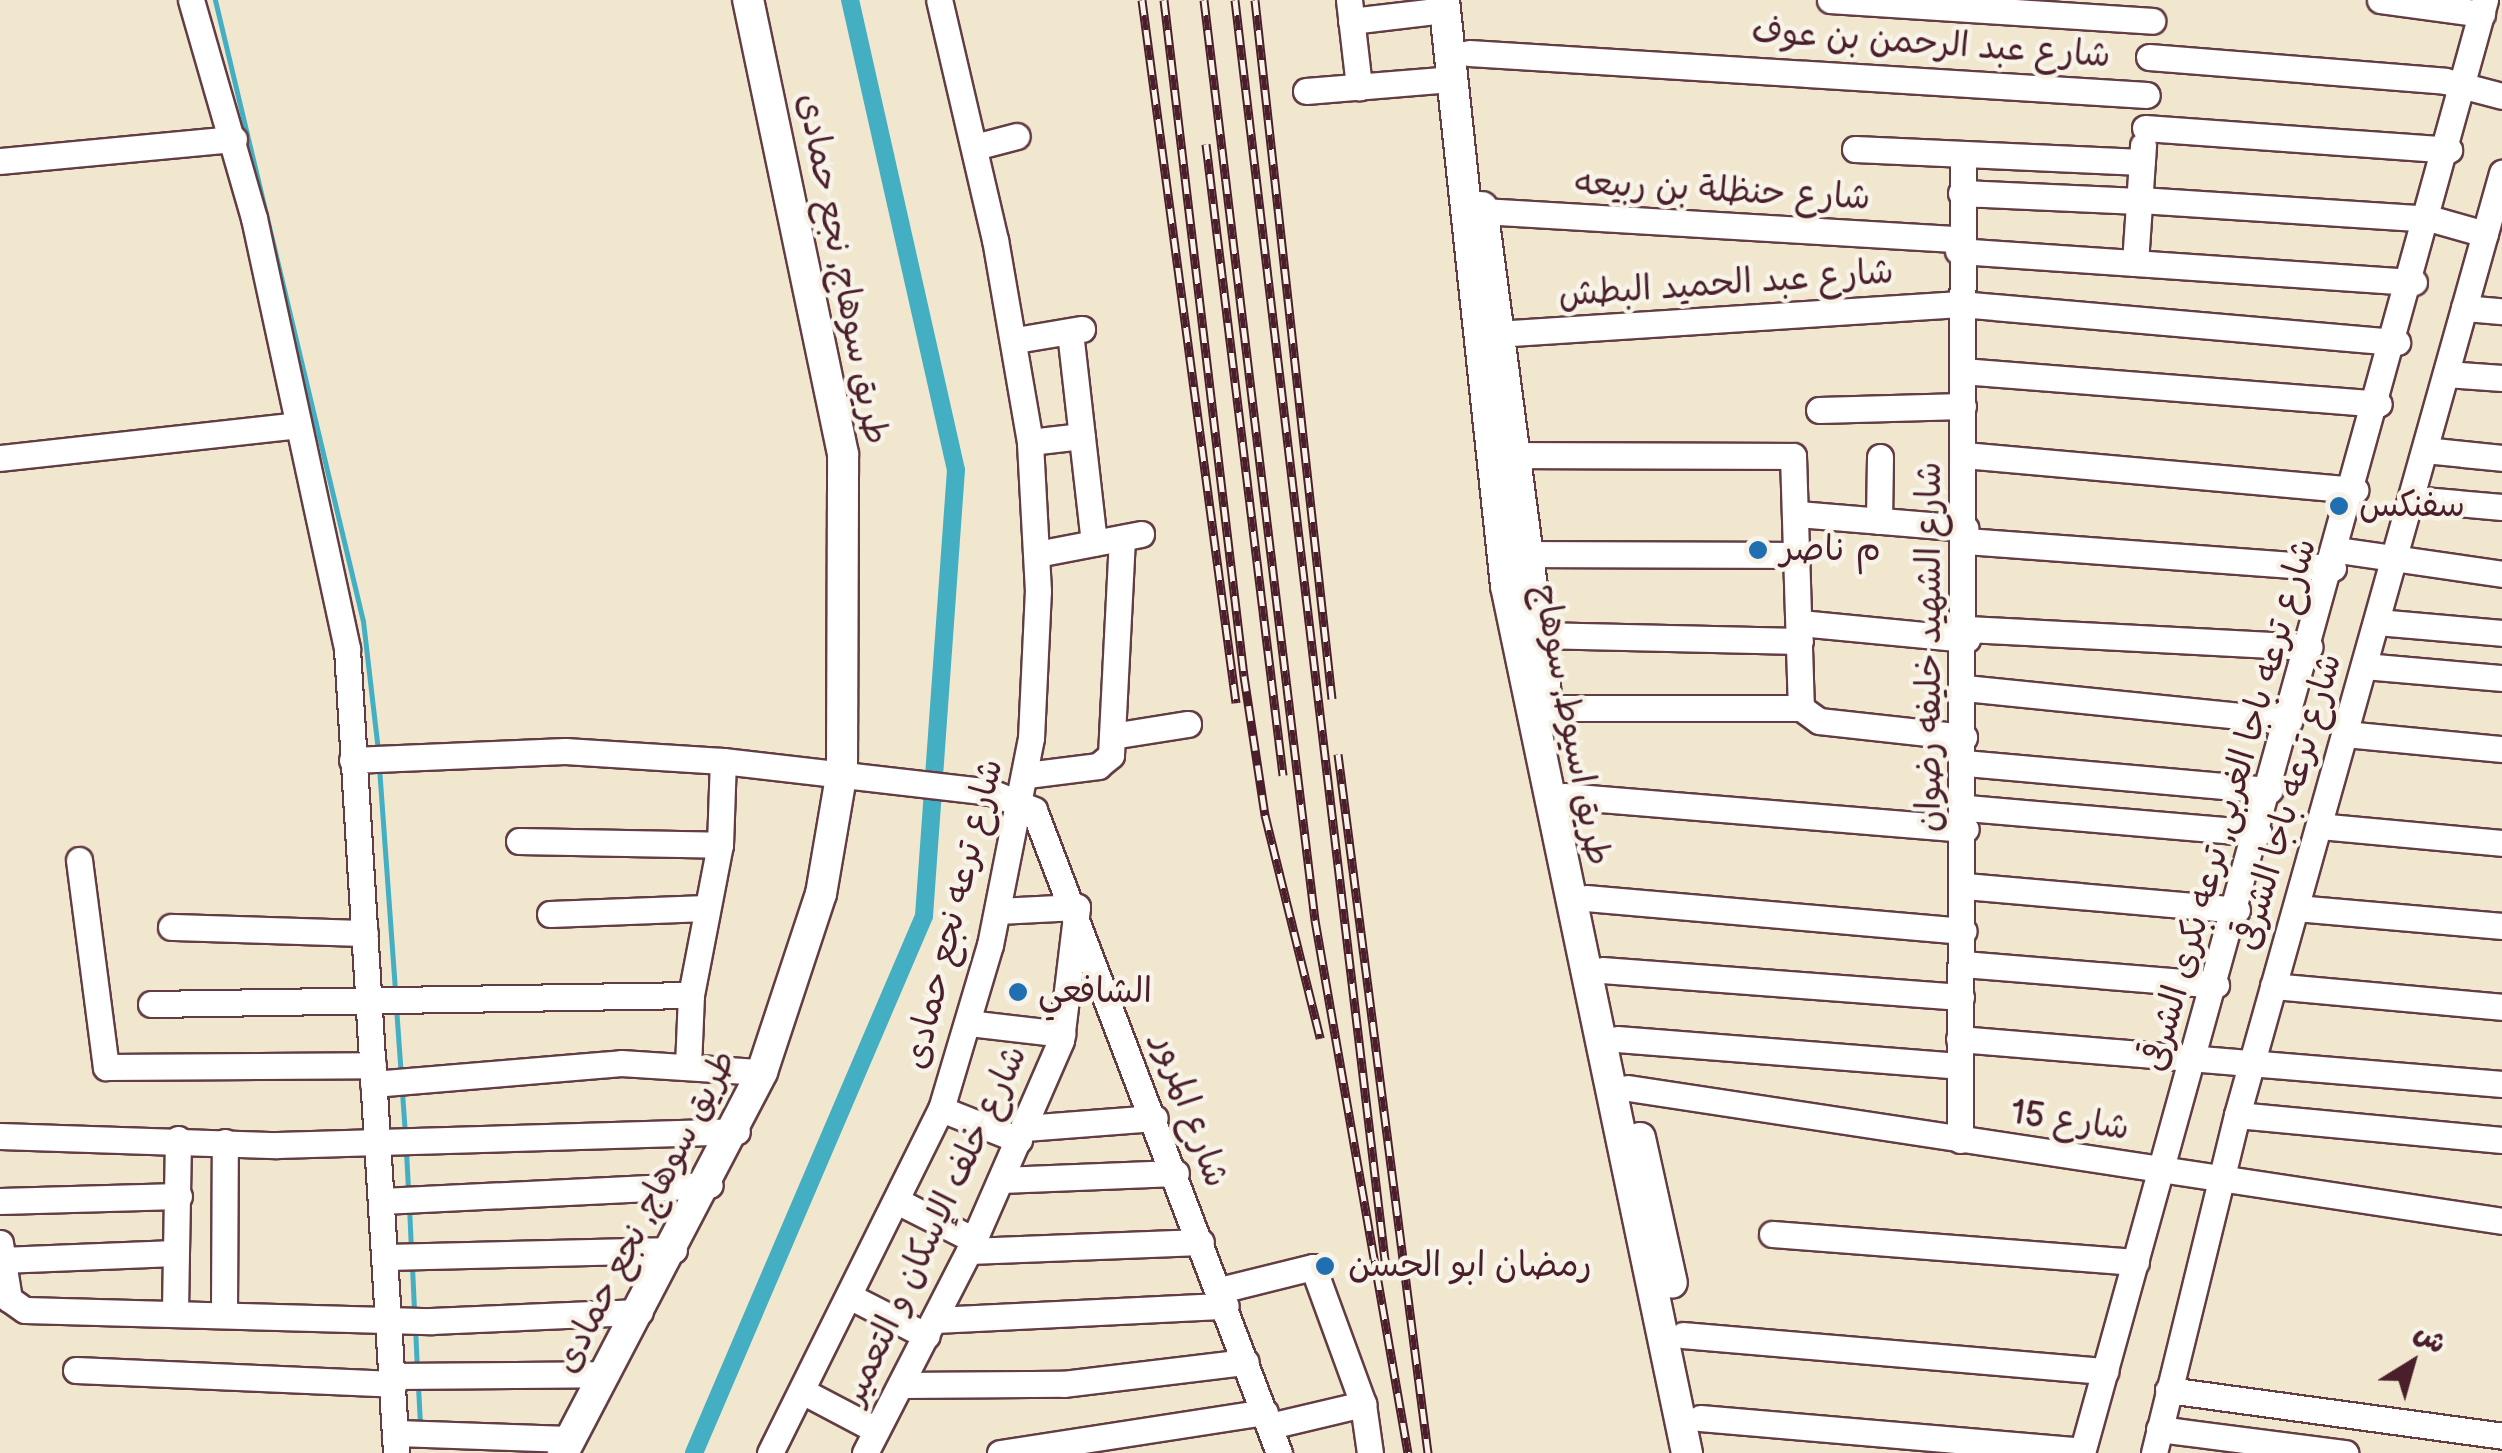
<!DOCTYPE html>
<html>
<head>
<meta charset="utf-8">
<style>
	body { margin:0 }
	#map { position:relative; width:2502px; height:1453px; overflow:hidden; background:#f0e7ce; font-family:"Balsamiq Sans","Playpen Sans Arabic",sans-serif }
	div>[style] { position:absolute }
	.stream>* { height:5px; margin:-2.5px; padding:0 2.5px; transform-origin:2.5px; border-radius:2.5px; background:#44aec3 }
	.canal>* { height:18px; margin:-9px; padding:0 9px; transform-origin:9px; border-radius:9px; background:#44aec3 }
	.roads { filter:drop-shadow(2px 0 #633d43) drop-shadow(-2px 0 #633d43) drop-shadow(0 2px #633d43) drop-shadow(0 -2px #633d43) }
	.minor>* { height:25px; margin:-12.5px; padding:0 12.5px; transform-origin:12.5px; border-radius:12.5px; background:#fff }
	.major>* { height:30px; margin:-15px; padding:0 15px; transform-origin:15px; border-radius:15px; background:#fff }
	.rail>* { height:9px; margin-top:-4.5px; transform-origin:0; background:repeating-linear-gradient(90deg,#f7f3e8 0 15px,#4a1f2b 0 30px); box-sizing:border-box; border-block:2px solid #4a1f2b }
	.dots>* { width:28px; height:28px; translate:-50% -50%; box-sizing:border-box; border:5px solid #f7f3e8; border-radius:50% }
	span { translate:-50% -50%; white-space:nowrap; text-align:center; line-height:1.15; -webkit-text-stroke:9px #f7f3e8; paint-order:stroke }
	.street-label { font-size:35px; color:#4a1f2b }
	.poi-label { font-size:35px; color:#4a1f2b }
	.left { translate:0 -50%; text-align:left }
	.north { position:absolute; left:2362px; top:1313px; width:100px; height:100px; -webkit-text-stroke:8px #f7f3e8; paint-order:stroke; rotate:37deg; font-size:28px; font-weight:700; line-height:40px; text-align:center; color:#4a1f2b }
	.north::after { content:''; display:block; margin:auto; width:35px; height:45px; background:#4a1f2b; clip-path:polygon(50% 0,100% 100%,50% 72%,0 100%) }
</style>
</head>
<body>
<div id="map">
	<div class="stream">
		<i style="left:215px;top:0;width:638px;rotate:76.6deg"></i>
		<i style="left:363px;top:621px;width:131px;rotate:83.4deg"></i>
		<i style="left:379px;top:767px;width:225px;rotate:85.9deg"></i>
		<i style="left:396px;top:1007px;width:69px;rotate:85.9deg"></i>
		<i style="left:402px;top:1092px;width:43px;rotate:86deg"></i>
		<i style="left:406px;top:1151px;width:39px;rotate:87deg"></i>
		<i style="left:409px;top:1206px;width:44px;rotate:87.4deg"></i>
		<i style="left:412px;top:1266px;width:44px;rotate:87.4deg"></i>
		<i style="left:415px;top:1326px;width:44px;rotate:87.4deg"></i>
		<i style="left:418px;top:1386px;width:39px;rotate:87deg"></i>
	</div>
	<div class="canal">
		<i style="left:694px;top:1453px;width:584px;rotate:-66.81deg"></i>
		<i style="left:924px;top:916px;width:447px;rotate:-85.9deg"></i>
		<i style="left:956px;top:470px;width:482px;rotate:-102.7deg"></i>
	</div>
	<div class="roads">
		<div class="minor">
			<i style="left:191px;top:0;width:227px;rotate:73.9deg"></i>
			<i style="left:254px;top:218px;width:441px;rotate:77.8deg"></i>
			<i style="left:347px;top:649px;width:805px;rotate:86.51deg"></i>
			<i style="left:1349px;top:0;width:88px;rotate:83.4deg"></i>
			<i style="left:1830px;top:0;width:323px;rotate:3.7deg"></i>
			<i style="left:2380px;top:0;width:103px;rotate:7.8deg"></i>
			<i style="left:1351px;top:21px;width:95px;rotate:-6.7deg"></i>
			<i style="left:1469px;top:53px;width:679px;rotate:3.54deg"></i>
			<i style="left:2149px;top:57px;width:297px;rotate:4.6deg"></i>
			<i style="left:2445px;top:81px;width:59px;rotate:14.7deg"></i>
			<i style="left:1306px;top:91px;width:145px;rotate:-4.7deg"></i>
			<i style="left:2145px;top:128px;width:305px;rotate:4.1deg"></i>
			<i style="left:975px;top:147px;width:43px;rotate:-14.7deg"></i>
			<i style="left:1855px;top:149px;width:287px;rotate:2.6deg"></i>
			<i style="left:0;top:161px;width:235px;rotate:-5.4deg"></i>
			<i style="left:1961px;top:193px;width:178px;rotate:2.6deg"></i>
			<i style="left:2140px;top:200px;width:293px;rotate:3.7deg"></i>
			<i style="left:2432px;top:219px;width:55px;rotate:15.8deg"></i>
			<i style="left:1482px;top:211px;width:477px;rotate:3.4deg"></i>
			<i style="left:1958px;top:251px;width:457px;rotate:3.9deg"></i>
			<i style="left:2135px;top:263px;width:118px;rotate:-86.1deg"></i>
			<i style="left:2464px;top:308px;width:38px;rotate:5deg"></i>
			<i style="left:1070px;top:332px;width:212px;rotate:83.5deg"></i>
			<i style="left:1496px;top:334px;width:465px;rotate:-3.7deg"></i>
			<i style="left:1960px;top:304px;width:439px;rotate:5deg"></i>
			<i style="left:1016px;top:340px;width:67px;rotate:-9.5deg"></i>
			<i style="left:1962px;top:371px;width:418px;rotate:4.5deg"></i>
			<i style="left:2446px;top:374px;width:56px;rotate:4.1deg"></i>
			<i style="left:1819px;top:410px;width:144px;rotate:-1.6deg"></i>
			<i style="left:1030px;top:442px;width:52px;rotate:-6.6deg"></i>
			<i style="left:2425px;top:450px;width:77px;rotate:5.9deg"></i>
			<i style="left:1511px;top:455px;width:282px;rotate:0.2deg"></i>
			<i style="left:1793px;top:456px;width:252px;rotate:88.2deg"></i>
			<i style="left:1964px;top:455px;width:393px;rotate:5.1deg"></i>
			<i style="left:0;top:458px;width:300px;rotate:-6.3deg"></i>
			<i style="left:2411px;top:499px;width:91px;rotate:5deg"></i>
			<i style="left:1798px;top:514px;width:168px;rotate:4.8deg"></i>
			<i style="left:1879px;top:521px;width:64px;rotate:-89.1deg"></i>
			<i style="left:1966px;top:541px;width:368px;rotate:4.2deg"></i>
			<i style="left:2338px;top:550px;width:166px;rotate:8.3deg"></i>
			<i style="left:1037px;top:554px;width:106px;rotate:-10.9deg"></i>
			<i style="left:1525px;top:554px;width:274px;rotate:0.2deg"></i>
			<i style="left:2377px;top:622px;width:125px;rotate:5deg"></i>
			<i style="left:1800px;top:623px;width:168px;rotate:5.5deg"></i>
			<i style="left:1967px;top:629px;width:343px;rotate:3deg"></i>
			<i style="left:1537px;top:635px;width:263px;rotate:1.3deg"></i>
			<i style="left:2364px;top:666px;width:139px;rotate:5deg"></i>
			<i style="left:1965px;top:688px;width:326px;rotate:5.8deg"></i>
			<i style="left:1548px;top:708px;width:253px"></i>
			<i style="left:1801px;top:708px;width:22px;rotate:36deg"></i>
			<i style="left:1819px;top:721px;width:146px;rotate:6.3deg"></i>
			<i style="left:2345px;top:734px;width:158px;rotate:5.5deg"></i>
			<i style="left:1112px;top:736px;width:77px;rotate:-9deg"></i>
			<i style="left:352px;top:760px;width:213px;rotate:-2.4deg"></i>
			<i style="left:565px;top:751px;width:158px;rotate:3.6deg"></i>
			<i style="left:1965px;top:763px;width:306px;rotate:5.1deg"></i>
			<i style="left:1027px;top:775px;width:72px;rotate:-7.2deg"></i>
			<i style="left:1098px;top:766px;width:17px;rotate:-40deg"></i>
			<i style="left:1111px;top:755px;width:217px;rotate:-87.1deg"></i>
			<i style="left:1564px;top:796px;width:403px;rotate:4.7deg"></i>
			<i style="left:1967px;top:808px;width:293px;rotate:4.9deg"></i>
			<i style="left:2319px;top:826px;width:184px;rotate:5.3deg"></i>
			<i style="left:519px;top:841px;width:201px;rotate:1.1deg"></i>
			<i style="left:79px;top:860px;width:209px;rotate:82.6deg"></i>
			<i style="left:106px;top:1067px;width:267px;rotate:-0.4deg"></i>
			<i style="left:1965px;top:886px;width:273px;rotate:5deg"></i>
			<i style="left:1586px;top:898px;width:379px;rotate:5deg"></i>
			<i style="left:2296px;top:908px;width:207px;rotate:5deg"></i>
			<i style="left:550px;top:914px;width:156px;rotate:-2.2deg"></i>
			<i style="left:171px;top:927px;width:194px;rotate:1.8deg"></i>
			<i style="left:1963px;top:964px;width:254px;rotate:4.7deg"></i>
			<i style="left:1602px;top:970px;width:360px;rotate:4.3deg"></i>
			<i style="left:2273px;top:986px;width:230px;rotate:5.2deg"></i>
			<i style="left:691px;top:995px;width:153px;rotate:-79.1deg"></i>
			<i style="left:720px;top:845px;width:84px;rotate:-88deg"></i>
			<i style="left:723px;top:761px;width:270px;rotate:6.6deg"></i>
			<i style="left:991px;top:792px;width:47px;rotate:22.7deg"></i>
			<i style="left:1034px;top:810px;width:688px;rotate:69.14deg"></i>
			<i style="left:151px;top:1004px;width:540px;rotate:-0.95deg"></i>
			<i style="left:691px;top:995px;width:71px;rotate:92.4deg"></i>
			<i style="left:969px;top:1023px;width:94px;rotate:6.7deg"></i>
			<i style="left:1617px;top:1039px;width:343px;rotate:4.5deg"></i>
			<i style="left:1959px;top:1039px;width:545px;rotate:4.74deg"></i>
			<i style="left:373px;top:1084px;width:249px;rotate:-4.8deg"></i>
			<i style="left:621px;top:1063px;width:141px;rotate:3.7deg"></i>
			<i style="left:1628px;top:1088px;width:884px;rotate:8.65deg"></i>
			<i style="left:941px;top:1109px;width:84px;rotate:21.7deg"></i>
			<i style="left:2237px;top:1115px;width:266px;rotate:5.4deg"></i>
			<i style="left:1025px;top:1128px;width:130px;rotate:-4.4deg"></i>
			<i style="left:0;top:1136px;width:277px;rotate:1.9deg"></i>
			<i style="left:277px;top:1145px;width:460px;rotate:-1.7deg"></i>
			<i style="left:1960px;top:1140px;width:986px;rotate:-89.83deg"></i>
			<i style="left:1001px;top:1180px;width:175px;rotate:-2.3deg"></i>
			<i style="left:0;top:1201px;width:179px;rotate:-1.6deg"></i>
			<i style="left:382px;top:1201px;width:328px;rotate:-2.8deg"></i>
			<i style="left:901px;top:1203px;width:82px;rotate:26.9deg"></i>
			<i style="left:1772px;top:1234px;width:365px;rotate:4.4deg"></i>
			<i style="left:0;top:1243px;width:57px;rotate:80.9deg"></i>
			<i style="left:9px;top:1299px;width:19px;rotate:35deg"></i>
			<i style="left:25px;top:1310px;width:406px;rotate:1.6deg"></i>
			<i style="left:431px;top:1321px;width:209px;rotate:-2.5deg"></i>
			<i style="left:969px;top:1251px;width:232px;rotate:-2.2deg"></i>
			<i style="left:386px;top:1257px;width:288px;rotate:-1.4deg"></i>
			<i style="left:1px;top:1260px;width:174px;rotate:-2.3deg"></i>
			<i style="left:1220px;top:1290px;width:96px;rotate:-13.9deg"></i>
			<i style="left:1313px;top:1267px;width:146px;rotate:69.9deg"></i>
			<i style="left:1363px;top:1404px;width:49px;rotate:81.9deg"></i>
			<i style="left:851px;top:1297px;width:85px;rotate:27.2deg"></i>
			<i style="left:175px;top:1310px;width:171px;rotate:-89deg"></i>
			<i style="left:224px;top:1311px;width:169px;rotate:-89.7deg"></i>
			<i style="left:935px;top:1320px;width:291px;rotate:-2.8deg"></i>
			<i style="left:1683px;top:1335px;width:424px;rotate:4.9deg"></i>
			<i style="left:76px;top:1370px;width:318px;rotate:2.5deg"></i>
			<i style="left:394px;top:1376px;width:212px;rotate:-0.5deg"></i>
			<i style="left:901px;top:1385px;width:162px;rotate:-0.4deg"></i>
			<i style="left:1063px;top:1384px;width:184px;rotate:-6.9deg"></i>
			<i style="left:2168px;top:1390px;width:337px;rotate:7.8deg"></i>
			<i style="left:802px;top:1391px;width:84px;rotate:27.8deg"></i>
			<i style="left:1700px;top:1418px;width:383px;rotate:4.9deg"></i>
			<i style="left:1270px;top:1426px;width:96px;rotate:-13.3deg"></i>
			<i style="left:2159px;top:1429px;width:188px;rotate:7.4deg"></i>
			<i style="left:395px;top:1433px;width:175px;rotate:2deg"></i>
			<i style="left:770px;top:1453px;width:384px;rotate:-63.6deg"></i>
			<i style="left:941px;top:1109px;width:171px;rotate:-73.4deg"></i>
			<i style="left:990px;top:945px;width:211px;rotate:-78.8deg"></i>
			<i style="left:1031px;top:738px;width:147px;rotate:-87.3deg"></i>
			<i style="left:1038px;top:591px;width:149px;rotate:-93.1deg"></i>
			<i style="left:1030px;top:442px;width:205px;rotate:-99.8deg"></i>
			<i style="left:995px;top:240px;width:246px;rotate:-103.1deg"></i>
			<i style="left:865px;top:1453px;width:227px;rotate:-62.8deg"></i>
			<i style="left:969px;top:1251px;width:230px;rotate:-66.4deg"></i>
			<i style="left:1061px;top:1040px;width:134px;rotate:-83.1deg"></i>
			<i style="left:1077px;top:907px;width:79px;rotate:177.1deg"></i>
			<i style="left:1000px;top:1453px;width:268px;rotate:-8.8deg"></i>
			<i style="left:2082px;top:1453px;width:1508px;rotate:-74.5deg"></i>
			<i style="left:2154px;top:1453px;width:348px;rotate:-76.2deg"></i>
			<i style="left:2237px;top:1115px;width:979px;rotate:-74.29deg"></i>
		</div>
		<div class="major">
			<i style="left:1444px;top:0;width:589px;rotate:83.96deg"></i>
			<i style="left:1506px;top:586px;width:886px;rotate:78.21deg"></i>
			<i style="left:1482px;top:207px;width:484px;rotate:82.5deg"></i>
			<i style="left:1640px;top:1138px;width:148px;rotate:77.6deg"></i>
			<i style="left:563px;top:1453px;width:430px;rotate:-62.4deg"></i>
			<i style="left:762px;top:1072px;width:188px;rotate:-71.7deg"></i>
			<i style="left:821px;top:894px;width:125px;rotate:-80.3deg"></i>
			<i style="left:842px;top:771px;width:317px;rotate:-89.8deg"></i>
			<i style="left:843px;top:454px;width:464px;rotate:-101.8deg"></i>
		</div>
	</div>
	<div class="rail">
		<i style="left:1142px;top:0;width:709px;rotate:82.38deg"></i>
		<i style="left:1164px;top:0;width:681px;rotate:83.25deg"></i>
		<i style="left:1244px;top:676px;width:141px;rotate:81.4deg"></i>
		<i style="left:1265px;top:815px;width:230px;rotate:76.1deg"></i>
		<i style="left:1204px;top:0;width:927px;rotate:83.12deg"></i>
		<i style="left:1315px;top:920px;width:541px;rotate:80.1deg"></i>
		<i style="left:1235px;top:0;width:1269px;rotate:83.21deg"></i>
		<i style="left:1255px;top:0;width:703px;rotate:83.71deg"></i>
		<i style="left:1206px;top:144px;width:636px;rotate:83.04deg"></i>
		<i style="left:1338px;top:754px;width:705px;rotate:82.66deg"></i>
	</div>
	<div class="dots">
		<i style="left:2339px;top:506px;background:#1f6fb2"></i>
		<i style="left:1758px;top:550px;background:#1f6fb2"></i>
		<i style="left:1018px;top:992px;background:#1f6fb2"></i>
		<i style="left:1325px;top:1266px;background:#1f6fb2"></i>
	</div>
	<div class="street-label">
		<span style="left:1931px;top:44px;rotate:4deg">شارع عبد الرحمن بن عوف</span>
		<span style="left:1722px;top:191px;rotate:3deg">شارع حنظلة بن ربيعه</span>
		<span style="left:842px;top:269px;rotate:79deg">طريق سوهاج, نجع حمادى</span>
		<span style="left:1726px;top:284px;rotate:-4deg">شارع عبد الحميد البطش</span>
		<span style="left:1930px;top:647px;rotate:-90deg">شارع الشهيد خليفه رضوان</span>
		<span style="left:1571px;top:725px;rotate:79deg">طريق اسيوط, سوهاج</span>
		<span style="left:2289px;top:802px;rotate:-74deg">شارع ترعه باجا الشرقى</span>
		<span style="left:2230px;top:805px;rotate:-74deg">شارع ترعه باجا الغربى, ترعه بكرى الشرقى</span>
		<span style="left:954px;top:914px;rotate:-76deg">شارع ترعه نجع حمادى</span>
		<span style="left:1190px;top:1111px;rotate:70deg">شارع المرور</span>
		<span style="left:2070px;top:1121px;rotate:8deg">شارع 15</span>
		<span style="left:646px;top:1212px;rotate:-63deg">طريق سوهاج, نجع حمادى</span>
		<span style="left:935px;top:1225px;rotate:-65deg">شارع خلف الإسكان و التعمير</span>
	</div>
	<div class="poi-label">
		<span class="left" style="left:2359px;top:506px">سفنكس</span>
		<span class="left" style="left:1780px;top:550px">م ناصر</span>
		<span class="left" style="left:1038px;top:992px">الشافعي</span>
		<span class="left" style="left:1348px;top:1266px">رمضان ابو الحسن</span>
	</div>
	<div class="north">ش</div>
</div>
</body>
</html>
